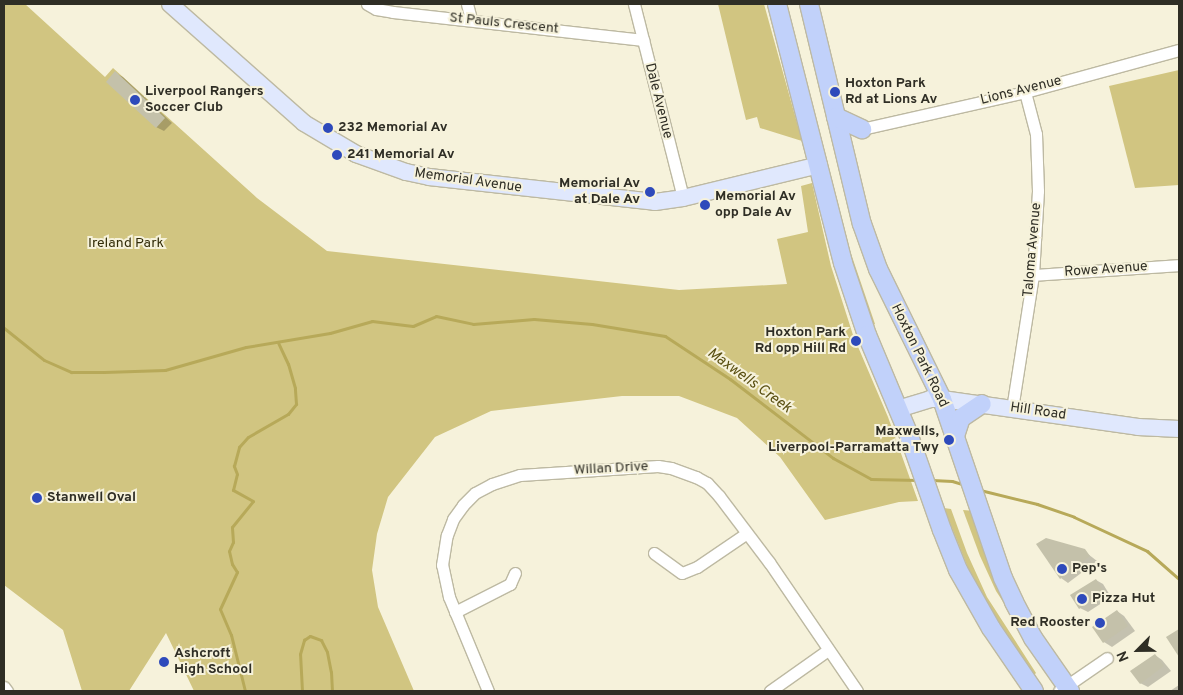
<!DOCTYPE html>
<html>
<head>
<meta charset="utf-8">
<style>
	body { margin:0 }
	#map { position:relative; width:1183px; height:695px; overflow:hidden; background:#f6f2db; font-family:Overpass,sans-serif }
	div>[style] { position:absolute }
	.green>* { inset:0; background:#d1c581 }
	.shadow>* { inset:0; background:#0003 }
	.stream>* { height:3px; margin:-1.5px; padding:0 1.5px; transform-origin:1.5px; border-radius:1.5px; background:#b7a959 }
	.building>* { inset:0; background:#c4c1aa }
	.roads { filter:drop-shadow(1px 0 #bdb9a2) drop-shadow(-1px 0 #bdb9a2) drop-shadow(0 1px #bdb9a2) drop-shadow(0 -1px #bdb9a2) }
	.street>* { height:11px; margin:-5.5px; padding:0 5.5px; transform-origin:5.5px; border-radius:5.5px; background:#fff }
	.secondary>* { height:16px; margin:-8px; padding:0 8px; transform-origin:8px; border-radius:8px; background:#e0e8fd }
	.primary>* { height:18px; margin:-9px; padding:0 9px; transform-origin:9px; border-radius:9px; background:#c1d1fa }
	.dots>* { width:14px; height:14px; translate:-50% -50%; box-sizing:border-box; border:2px solid #f6f2db; border-radius:50% }
	span { translate:-50% -50%; white-space:nowrap; text-align:center; line-height:1.15; -webkit-text-stroke:4px #f6f2db; paint-order:stroke }
	.street-label { font-size:14px; color:#2f2e25 }
	.poi-label { font-size:14px; color:#2f2e25; font-weight:700 }
	.left { translate:0 -50%; text-align:left }
	.right { translate:-100% -50%; text-align:right }
	.park-label { font-size:14px; color:#322c08 }
	.water-label { font-size:15px; color:#594f11; font-style:italic }
	.frame { position:absolute; inset:0; border:5px solid #2f2e25; pointer-events:none }
	.north { position:absolute; left:1113px; top:625px; width:50px; height:50px; -webkit-text-stroke:4px #f6f2db; paint-order:stroke; rotate:247deg; font-size:14px; font-weight:700; line-height:20px; text-align:center; color:#2f2e25 }
	.north::after { content:''; display:block; margin:auto; width:18px; height:22px; background:#2f2e25; clip-path:polygon(50% 0,100% 100%,50% 72%,0 100%) }
</style>
</head>
<body>
<div id="map">
	<div class="green">
		<i style="clip-path:polygon(4px 4px,25px 4px,105px 77px,113px 68px,257px 198px,327px 251px,679px 290px,787px 284px,777px 239px,808px 232px,801px 186px,812px 183px,831px 266px,853px 335px,888px 417px,918px 501px,899px 502px,825px 520px,780px 457px,737px 418px,679px 396px,622px 396px,491px 411px,435px 437px,388px 497px,377px 534px,372px 570px,378px 607px,414px 691px,194px 691px,166px 633px,129px 691px,82px 691px,63px 630px,4px 585px)"></i>
		<i style="clip-path:polygon(718px 4px,764px 4px,802px 141px,760px 128px,757px 117px,746px 120px)"></i>
		<i style="clip-path:polygon(1179px 70px,1179px 185px,1135px 188px,1109px 86px)"></i>
		<i style="clip-path:polygon(846px 239px,875px 324px,869px 327px,843px 240px)"></i>
		<i style="clip-path:polygon(944px 508px,951px 509px,967px 553px,987px 597px,1036px 673px,1034px 675px,985px 601px,968px 568px)"></i>
		<i style="clip-path:polygon(963px 510px,975px 511px,1039px 657px,996px 591px,980px 556px)"></i>
	</div>
	<div class="shadow">
		<i style="clip-path:polygon(115px 73px,123px 77px,172px 123px,164px 131px,156px 127px)"></i>
		<i style="clip-path:polygon(1084px 551px,1097px 561px,1068px 583px,1061px 578px)"></i>
		<i style="clip-path:polygon(1096px 580px,1103px 584px,1111px 597px,1088px 612px,1080px 608px)"></i>
		<i style="clip-path:polygon(1117px 611px,1124px 616px,1135px 631px,1112px 647px,1104px 642px,1094px 628px)"></i>
		<i style="clip-path:polygon(1155px 655px,1162px 660px,1171px 671px,1148px 687px,1140px 683px)"></i>
		<i style="clip-path:polygon(1179px 685px,1179px 691px,1170px 691px)"></i>
	</div>
	<div class="stream">
		<i style="left:4px;top:328px;width:51px;rotate:38.7deg"></i>
		<i style="left:44px;top:360px;width:30px;rotate:24deg"></i>
		<i style="left:71px;top:372px;width:33px"></i>
		<i style="left:104px;top:372px;width:61px;rotate:-1.9deg"></i>
		<i style="left:165px;top:370px;width:84px;rotate:-15.9deg"></i>
		<i style="left:246px;top:347px;width:85px;rotate:-9.5deg"></i>
		<i style="left:330px;top:333px;width:44px;rotate:-15.9deg"></i>
		<i style="left:372px;top:321px;width:41px;rotate:7deg"></i>
		<i style="left:413px;top:326px;width:25px;rotate:-23deg"></i>
		<i style="left:436px;top:316px;width:38px;rotate:12deg"></i>
		<i style="left:473px;top:324px;width:61px;rotate:-4.7deg"></i>
		<i style="left:534px;top:319px;width:58px;rotate:4.9deg"></i>
		<i style="left:592px;top:324px;width:74px;rotate:9.3deg"></i>
		<i style="left:665px;top:336px;width:78px;rotate:33.5deg"></i>
		<i style="left:730px;top:379px;width:130px;rotate:37.5deg"></i>
		<i style="left:833px;top:458px;width:43px;rotate:28.9deg"></i>
		<i style="left:871px;top:479px;width:47px;rotate:1.2deg"></i>
		<i style="left:932px;top:480px;width:20px;rotate:3deg"></i>
		<i style="left:952px;top:481px;width:14px;rotate:17deg"></i>
		<i style="left:980px;top:490px;width:59px;rotate:13.8deg"></i>
		<i style="left:1037px;top:504px;width:39px;rotate:19deg"></i>
		<i style="left:1074px;top:517px;width:81px;rotate:25deg"></i>
		<i style="left:1147px;top:551px;width:43px;rotate:41.2deg"></i>
		<i style="left:245px;top:691px;width:58px;rotate:-104deg"></i>
		<i style="left:231px;top:635px;width:28px;rotate:-113deg"></i>
		<i style="left:220px;top:609px;width:41px;rotate:-65.3deg"></i>
		<i style="left:237px;top:572px;width:9px;rotate:-122deg"></i>
		<i style="left:232px;top:564px;width:13px;rotate:-103deg"></i>
		<i style="left:229px;top:551px;width:10px;rotate:-66deg"></i>
		<i style="left:233px;top:542px;width:15px;rotate:-94deg"></i>
		<i style="left:232px;top:527px;width:33px;rotate:-51deg"></i>
		<i style="left:253px;top:501px;width:23px;rotate:-151deg"></i>
		<i style="left:233px;top:490px;width:16px;rotate:-76deg"></i>
		<i style="left:237px;top:474px;width:9px;rotate:-111deg"></i>
		<i style="left:234px;top:466px;width:20px;rotate:-75deg"></i>
		<i style="left:239px;top:447px;width:13px;rotate:-48deg"></i>
		<i style="left:248px;top:437px;width:46px;rotate:-29.9deg"></i>
		<i style="left:288px;top:414px;width:13px;rotate:-51deg"></i>
		<i style="left:296px;top:404px;width:16px;rotate:-94deg"></i>
		<i style="left:295px;top:388px;width:25px;rotate:-106deg"></i>
		<i style="left:288px;top:364px;width:23px;rotate:-115deg"></i>
		<i style="left:302px;top:691px;width:37px;rotate:-93deg"></i>
		<i style="left:300px;top:654px;width:15px;rotate:-74deg"></i>
		<i style="left:304px;top:640px;width:7px;rotate:-34deg"></i>
		<i style="left:310px;top:636px;width:12px;rotate:20deg"></i>
		<i style="left:321px;top:640px;width:13px;rotate:63deg"></i>
		<i style="left:327px;top:652px;width:20px;rotate:79deg"></i>
		<i style="left:331px;top:672px;width:19px;rotate:87deg"></i>
	</div>
	<div class="building">
		<i style="clip-path:polygon(115px 71px,165px 118px,156px 128px,106px 82px)"></i>
		<i style="clip-path:polygon(1046px 538px,1085px 549px,1090px 556px,1060px 579px,1036px 544px)"></i>
		<i style="clip-path:polygon(1096px 579px,1104px 592px,1079px 609px,1070px 595px)"></i>
		<i style="clip-path:polygon(1117px 610px,1128px 626px,1103px 643px,1092px 627px)"></i>
		<i style="clip-path:polygon(1179px 629px,1179px 657px,1166px 637px)"></i>
		<i style="clip-path:polygon(1155px 654px,1164px 666px,1140px 684px,1130px 671px)"></i>
	</div>
	<div class="roads">
		<div class="street">
			<i style="left:367px;top:4px;width:10px;rotate:29deg"></i>
			<i style="left:376px;top:9px;width:17px;rotate:10deg"></i>
			<i style="left:393px;top:12px;width:252px;rotate:6.4deg"></i>
			<i style="left:467px;top:4px;width:16px;rotate:75deg"></i>
			<i style="left:634px;top:4px;width:200px;rotate:75.8deg"></i>
			<i style="left:862px;top:129px;width:167px;rotate:-12.8deg"></i>
			<i style="left:1025px;top:92px;width:160px;rotate:-15.3deg"></i>
			<i style="left:1033px;top:275px;width:146px;rotate:-3.9deg"></i>
			<i style="left:1012px;top:409px;width:136px;rotate:-81.1deg"></i>
			<i style="left:1033px;top:275px;width:84px;rotate:-86.6deg"></i>
			<i style="left:1038px;top:191px;width:57px;rotate:-92deg"></i>
			<i style="left:1036px;top:134px;width:43px;rotate:-104.7deg"></i>
			<i style="left:654px;top:553px;width:34px;rotate:36deg"></i>
			<i style="left:682px;top:573px;width:16px;rotate:-22deg"></i>
			<i style="left:697px;top:567px;width:60px;rotate:-34.2deg"></i>
			<i style="left:455px;top:612px;width:62px;rotate:-27deg"></i>
			<i style="left:510px;top:584px;width:12px;rotate:-66deg"></i>
			<i style="left:4px;top:687px;width:5px;rotate:53deg"></i>
			<i style="left:488px;top:691px;width:102px;rotate:-112.5deg"></i>
			<i style="left:449px;top:597px;width:33px;rotate:-102deg"></i>
			<i style="left:442px;top:565px;width:30px;rotate:-81deg"></i>
			<i style="left:447px;top:535px;width:17px;rotate:-69deg"></i>
			<i style="left:453px;top:519px;width:17px;rotate:-54deg"></i>
			<i style="left:463px;top:505px;width:17px;rotate:-45deg"></i>
			<i style="left:475px;top:493px;width:19px;rotate:-28deg"></i>
			<i style="left:492px;top:484px;width:29px;rotate:-18deg"></i>
			<i style="left:520px;top:475px;width:138px;rotate:-3.7deg"></i>
			<i style="left:658px;top:466px;width:13px;rotate:9deg"></i>
			<i style="left:671px;top:468px;width:27px;rotate:20deg"></i>
			<i style="left:696px;top:477px;width:13px;rotate:29deg"></i>
			<i style="left:707px;top:483px;width:18px;rotate:47deg"></i>
			<i style="left:719px;top:496px;width:83px;rotate:52.9deg"></i>
			<i style="left:769px;top:562px;width:156px;rotate:55.7deg"></i>
			<i style="left:770px;top:691px;width:71px;rotate:-35.3deg"></i>
			<i style="left:1059px;top:691px;width:58px;rotate:-34.5deg"></i>
		</div>
		<div class="secondary">
			<i style="left:170px;top:4px;width:179px;rotate:41.6deg"></i>
			<i style="left:304px;top:123px;width:61px;rotate:30.8deg"></i>
			<i style="left:356px;top:154px;width:53px;rotate:19.8deg"></i>
			<i style="left:406px;top:172px;width:24px;rotate:12deg"></i>
			<i style="left:429px;top:177px;width:227px;rotate:6.3deg"></i>
			<i style="left:655px;top:202px;width:28px;rotate:-8deg"></i>
			<i style="left:683px;top:198px;width:140px;rotate:-13.6deg"></i>
			<i style="left:898px;top:409px;width:34px;rotate:-17deg"></i>
			<i style="left:930px;top:399px;width:12px"></i>
			<i style="left:942px;top:399px;width:198px;rotate:8.1deg"></i>
			<i style="left:1138px;top:427px;width:41px;rotate:2.8deg"></i>
		</div>
		<div class="primary">
			<i style="left:777px;top:4px;width:267px;rotate:75.7deg"></i>
			<i style="left:843px;top:263px;width:76px;rotate:71.6deg"></i>
			<i style="left:867px;top:335px;width:106px;rotate:67.3deg"></i>
			<i style="left:908px;top:433px;width:103px;rotate:70.7deg"></i>
			<i style="left:942px;top:530px;width:43px;rotate:68.2deg"></i>
			<i style="left:958px;top:570px;width:67px;rotate:60.4deg"></i>
			<i style="left:991px;top:628px;width:76px;rotate:55.7deg"></i>
			<i style="left:809px;top:4px;width:226px;rotate:76.5deg"></i>
			<i style="left:862px;top:224px;width:48px;rotate:70.4deg"></i>
			<i style="left:878px;top:269px;width:145px;rotate:63.8deg"></i>
			<i style="left:942px;top:399px;width:189px;rotate:71.2deg"></i>
			<i style="left:1003px;top:578px;width:26px;rotate:65deg"></i>
			<i style="left:1014px;top:602px;width:41px;rotate:62.2deg"></i>
			<i style="left:1033px;top:638px;width:65px;rotate:55.1deg"></i>
			<i style="left:836px;top:117px;width:29px;rotate:25deg"></i>
			<i style="left:955px;top:436px;width:19px;rotate:-72deg"></i>
			<i style="left:961px;top:418px;width:25px;rotate:-34deg"></i>
		</div>
	</div>
	<div class="dots">
		<i style="left:835px;top:92px;background:#2e4abb"></i>
		<i style="left:135px;top:100px;background:#2e4abb"></i>
		<i style="left:328px;top:128px;background:#2e4abb"></i>
		<i style="left:337px;top:155px;background:#2e4abb"></i>
		<i style="left:650px;top:192px;background:#2e4abb"></i>
		<i style="left:705px;top:205px;background:#2e4abb"></i>
		<i style="left:856px;top:341px;background:#2e4abb"></i>
		<i style="left:949px;top:440px;background:#2e4abb"></i>
		<i style="left:37px;top:498px;background:#2e4abb"></i>
		<i style="left:1062px;top:569px;background:#2e4abb"></i>
		<i style="left:1082px;top:599px;background:#2e4abb"></i>
		<i style="left:1100px;top:623px;background:#2e4abb"></i>
		<i style="left:164px;top:662px;background:#2e4abb"></i>
	</div>
	<div class="street-label">
		<span style="left:504px;top:24px;rotate:6deg">St Pauls Crescent</span>
		<span style="left:1021px;top:91px;rotate:-14deg">Lions Avenue</span>
		<span style="left:658px;top:101px;rotate:76deg">Dale Avenue</span>
		<span style="left:468px;top:181px;rotate:8deg">Memorial Avenue</span>
		<span style="left:1033px;top:250px;rotate:-85deg">Taloma Avenue</span>
		<span style="left:1106px;top:270px;rotate:-4deg">Rowe Avenue</span>
		<span style="left:919px;top:356px;rotate:64deg">Hoxton Park Road</span>
		<span style="left:1038px;top:412px;rotate:8deg">Hill Road</span>
		<span style="left:611px;top:469px;rotate:-3deg">Willan Drive</span>
	</div>
	<div class="poi-label">
		<span class="left" style="left:845px;top:92px">Hoxton Park<br>Rd at Lions Av</span>
		<span class="left" style="left:145px;top:100px">Liverpool Rangers<br>Soccer Club</span>
		<span class="left" style="left:338px;top:128px">232 Memorial Av</span>
		<span class="left" style="left:347px;top:155px">241 Memorial Av</span>
		<span class="right" style="left:640px;top:192px">Memorial Av<br>at Dale Av</span>
		<span class="left" style="left:715px;top:205px">Memorial Av<br>opp Dale Av</span>
		<span class="right" style="left:846px;top:341px">Hoxton Park<br>Rd opp Hill Rd</span>
		<span class="right" style="left:939px;top:440px">Maxwells,<br>Liverpool-Parramatta Twy</span>
		<span class="left" style="left:47px;top:498px">Stanwell Oval</span>
		<span class="left" style="left:1072px;top:569px">Pep's</span>
		<span class="left" style="left:1092px;top:599px">Pizza Hut</span>
		<span class="right" style="left:1090px;top:623px">Red Rooster</span>
		<span class="left" style="left:174px;top:662px">Ashcroft<br>High School</span>
	</div>
	<div class="park-label">
		<span style="left:126px;top:244px">Ireland Park</span>
	</div>
	<div class="water-label">
		<span style="left:749px;top:381px;rotate:36deg">Maxwells Creek</span>
	</div>
	<div class="frame"></div>
	<div class="north">N</div>
</div>
</body>
</html>
